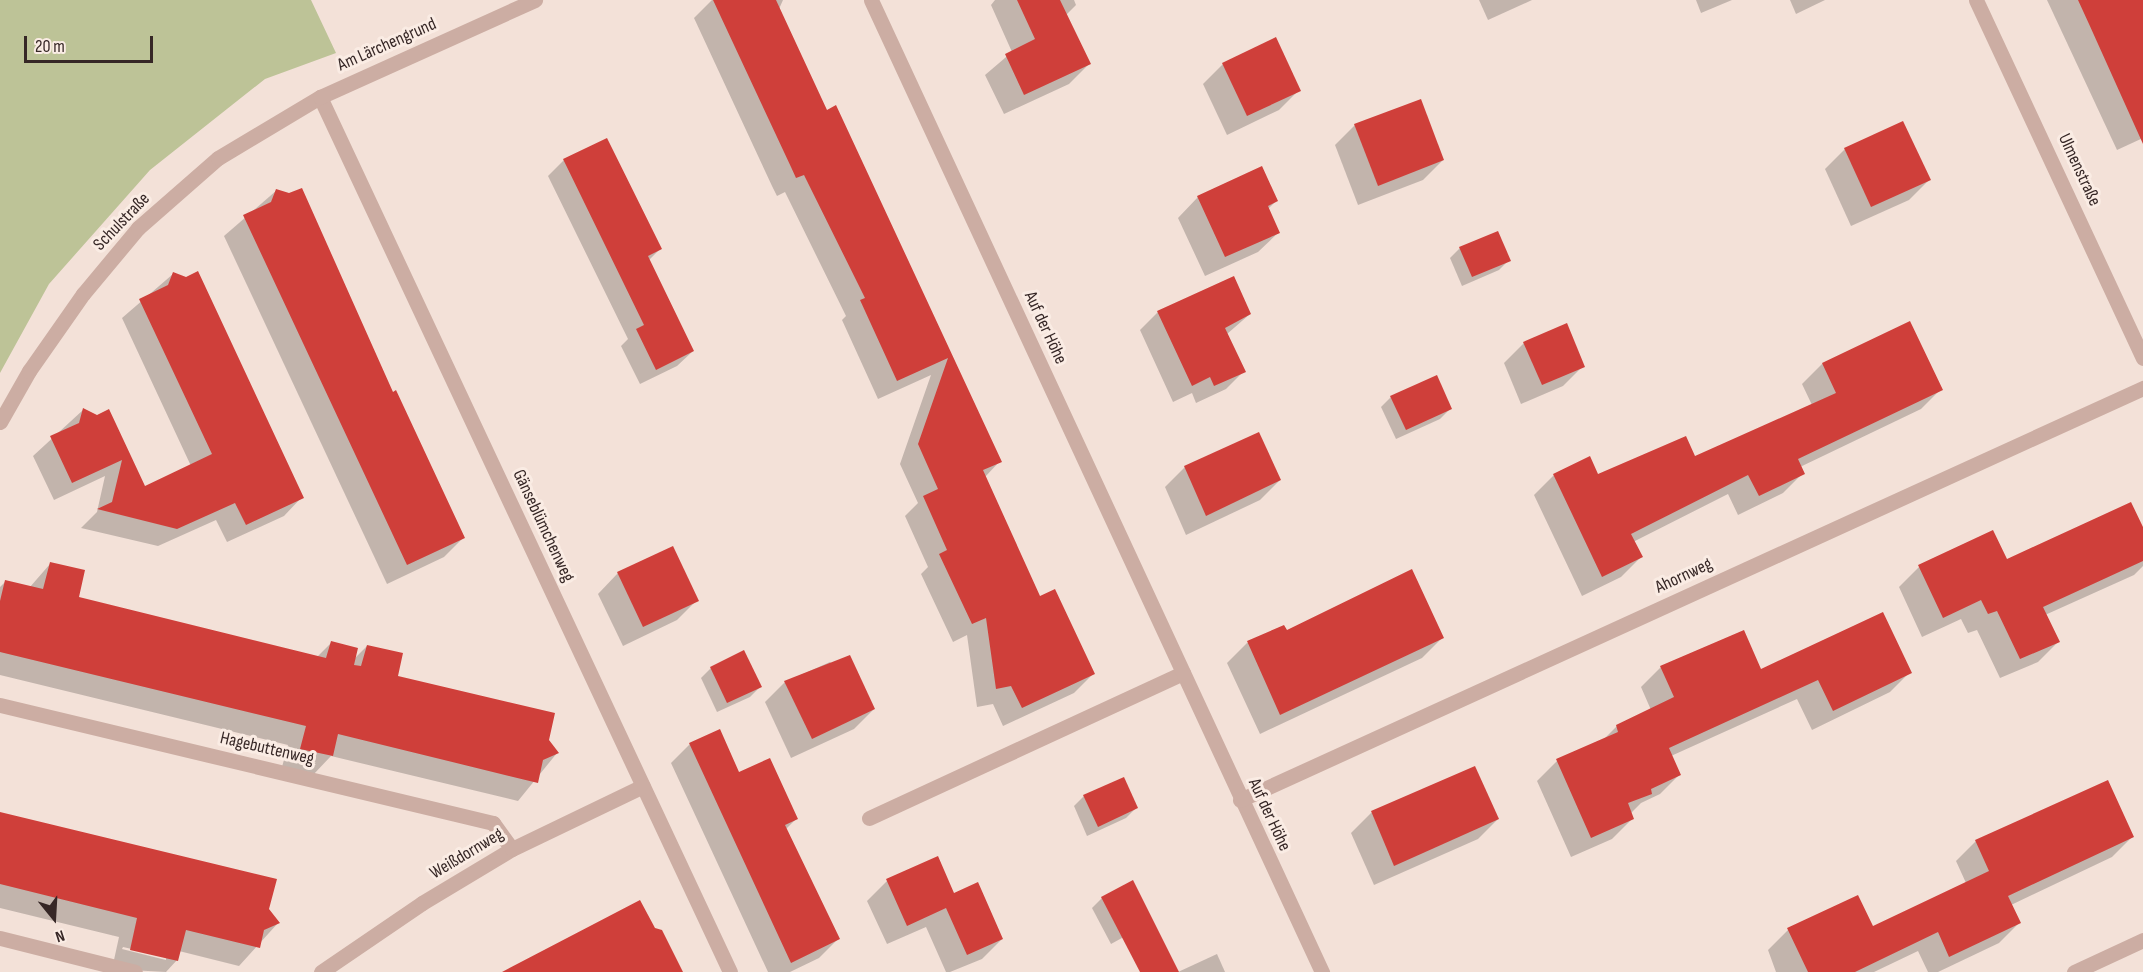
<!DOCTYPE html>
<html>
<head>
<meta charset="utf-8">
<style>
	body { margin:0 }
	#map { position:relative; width:2143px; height:972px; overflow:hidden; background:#f3e1d8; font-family:"Sofia Sans Condensed",sans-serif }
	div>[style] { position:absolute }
	.green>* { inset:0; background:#bdc397 }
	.shadow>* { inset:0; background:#0003 }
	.building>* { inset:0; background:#cf3f3a }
	.service>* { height:15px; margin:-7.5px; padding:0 7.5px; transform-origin:7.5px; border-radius:7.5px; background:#ccada3 }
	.minor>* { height:15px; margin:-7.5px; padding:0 7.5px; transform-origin:7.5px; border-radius:7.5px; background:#ccada3 }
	span { translate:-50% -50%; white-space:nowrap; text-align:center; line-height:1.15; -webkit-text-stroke:6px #faece4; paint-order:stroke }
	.street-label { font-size:18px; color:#362726 }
	.north { position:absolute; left:24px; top:888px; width:60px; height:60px; -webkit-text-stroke:4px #faece4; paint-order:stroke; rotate:162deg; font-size:16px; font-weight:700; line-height:24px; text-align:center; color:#362726 }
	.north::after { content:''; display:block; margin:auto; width:21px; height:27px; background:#362726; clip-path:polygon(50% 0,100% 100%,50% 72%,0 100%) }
	.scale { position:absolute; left:24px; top:36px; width:129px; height:27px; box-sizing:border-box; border:3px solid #362726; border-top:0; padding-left:8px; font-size:18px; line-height:21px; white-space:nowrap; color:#362726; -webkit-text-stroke:4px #faece4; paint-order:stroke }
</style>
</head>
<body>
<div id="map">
	<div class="green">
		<i style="clip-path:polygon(0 0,311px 0,336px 53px,265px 79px,150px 170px,49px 284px,0 373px)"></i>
	</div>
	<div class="shadow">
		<i style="clip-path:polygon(712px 0,783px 0,779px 9px,826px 112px,1000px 461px,985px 477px,1039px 598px,1093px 674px,1074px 693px,1003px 726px,993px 704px,977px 707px,967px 635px,953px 642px,921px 574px,928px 567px,905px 516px,918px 503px,900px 464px,931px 375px,878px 399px,842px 320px,846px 316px,785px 192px,777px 196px,772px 186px,694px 18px)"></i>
		<i style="clip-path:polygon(995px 0,1074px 0,1076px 5px,1065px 16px,1089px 64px,1069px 84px,1004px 114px,985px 75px,1012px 52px,991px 5px)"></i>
		<i style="clip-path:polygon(1479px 0,1532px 0,1488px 20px)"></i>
		<i style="clip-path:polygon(1696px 0,1732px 0,1701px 13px)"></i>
		<i style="clip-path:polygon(1790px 0,1825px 0,1796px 14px)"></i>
		<i style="clip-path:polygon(2047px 0,2143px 0,2143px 138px,2117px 150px)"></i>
		<i style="clip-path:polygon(1223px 64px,1299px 90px,1279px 110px,1227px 135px,1203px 84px)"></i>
		<i style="clip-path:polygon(1355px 125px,1443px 160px,1423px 180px,1358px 205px,1335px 145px)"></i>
		<i style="clip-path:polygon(1845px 149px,1929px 180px,1909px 200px,1851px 226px,1825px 169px)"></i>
		<i style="clip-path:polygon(564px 160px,660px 249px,648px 261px,693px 351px,677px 366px,640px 384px,621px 346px,628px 339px,548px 176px)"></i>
		<i style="clip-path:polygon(277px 190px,392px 394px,464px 537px,444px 557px,387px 584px,224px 236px)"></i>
		<i style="clip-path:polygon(1198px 197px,1276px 201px,1268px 209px,1279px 232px,1258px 252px,1205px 276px,1178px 218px)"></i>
		<i style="clip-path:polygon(1460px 248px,1509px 260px,1499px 270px,1462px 286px,1450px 258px)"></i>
		<i style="clip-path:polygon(173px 274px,302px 497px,284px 516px,227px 542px,216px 520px,158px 546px,81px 528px,97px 512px,105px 476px,54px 500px,33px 456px,83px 410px,145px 488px,191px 466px,122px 318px)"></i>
		<i style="clip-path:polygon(1158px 312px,1250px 314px,1227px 334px,1244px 371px,1226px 389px,1196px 403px,1192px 393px,1173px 402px,1140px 330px)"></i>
		<i style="clip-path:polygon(1909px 323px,1941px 389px,1921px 409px,1800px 467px,1803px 473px,1783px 493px,1738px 515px,1728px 494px,1633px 542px,1641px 557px,1621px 577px,1582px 596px,1534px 495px,1554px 475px,1597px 476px,1695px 458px,1812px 405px,1802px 384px,1822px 364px)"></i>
		<i style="clip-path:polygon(1524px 343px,1583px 366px,1563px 386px,1521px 404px,1504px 363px)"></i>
		<i style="clip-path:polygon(1391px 397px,1450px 409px,1440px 419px,1396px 439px,1381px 407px)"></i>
		<i style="clip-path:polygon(1185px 467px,1280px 480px,1260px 500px,1186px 535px,1165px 487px)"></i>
		<i style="clip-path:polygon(2143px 531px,2143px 566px,2134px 575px,2045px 615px,2058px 642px,2038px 662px,2000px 678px,1977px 630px,1968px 633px,1961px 619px,1922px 637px,1899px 587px,1919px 567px,2006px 561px)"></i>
		<i style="clip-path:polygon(50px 564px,78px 598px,317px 657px,331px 643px,353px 660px,367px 646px,396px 677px,547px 740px,557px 753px,518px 801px,331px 756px,313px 775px,282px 767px,288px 745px,0 675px,0 587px,6px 581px,30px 587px)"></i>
		<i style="clip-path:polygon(618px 573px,697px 600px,677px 620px,623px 646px,598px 594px)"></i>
		<i style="clip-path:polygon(1284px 627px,1286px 632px,1442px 638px,1422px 658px,1260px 734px,1227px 663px,1247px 643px)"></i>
		<i style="clip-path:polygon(830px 662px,874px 709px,854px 729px,791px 758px,765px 702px,785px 682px)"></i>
		<i style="clip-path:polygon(1661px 667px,1761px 671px,1910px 672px,1890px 692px,1812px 730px,1797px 699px,1671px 756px,1680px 774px,1660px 794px,1641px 803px,1630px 814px,1632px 819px,1612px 839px,1571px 857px,1537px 781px,1557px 761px,1603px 740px,1617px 726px,1651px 710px,1641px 687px)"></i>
		<i style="clip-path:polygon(711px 668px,760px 687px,750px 697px,717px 712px,701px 678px)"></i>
		<i style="clip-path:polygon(690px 744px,738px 774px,797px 818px,786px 829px,838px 939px,819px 958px,790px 972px,768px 972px,671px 763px)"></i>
		<i style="clip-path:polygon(1474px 768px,1498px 819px,1478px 839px,1374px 885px,1351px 833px,1371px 813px)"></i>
		<i style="clip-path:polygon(1084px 796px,1136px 808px,1126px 818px,1087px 836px,1074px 806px)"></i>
		<i style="clip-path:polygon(evenodd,0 813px,268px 909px,278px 923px,239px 966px,179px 951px,177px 960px,166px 972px,112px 969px,119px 937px,0 908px,0 813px,123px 947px,166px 957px,166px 960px,122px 949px,123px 947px)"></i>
		<i style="clip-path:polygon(2132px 837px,2112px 857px,2011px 905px,2019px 923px,1999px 943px,1938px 972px,1928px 972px,1918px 951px,1874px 972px,1776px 972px,1768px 950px,1788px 930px,1872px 928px,1966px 883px,1956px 861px,1976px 841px)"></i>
		<i style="clip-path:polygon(887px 881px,954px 895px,1002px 939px,982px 959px,950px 972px,946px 972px,926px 927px,887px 944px,867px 901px)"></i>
		<i style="clip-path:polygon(1102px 898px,1140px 928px,1111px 944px,1092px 908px)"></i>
		<i style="clip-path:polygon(1217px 954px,1225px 972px,1178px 972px)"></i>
	</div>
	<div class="building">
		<i style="clip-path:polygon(713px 0,776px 0,827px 110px,836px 105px,1002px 462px,983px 470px,1040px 596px,1055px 589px,1095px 674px,1022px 708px,1011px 686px,996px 689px,986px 618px,972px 624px,939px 554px,947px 550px,923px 496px,938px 489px,918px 444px,948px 358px,897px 381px,860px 300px,865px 298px,804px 175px,796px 178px,791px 167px)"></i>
		<i style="clip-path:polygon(1017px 0,1060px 0,1091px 64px,1024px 95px,1005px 54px,1035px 39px)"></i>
		<i style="clip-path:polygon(2078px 0,2143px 0,2143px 144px,2089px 24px)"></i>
		<i style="clip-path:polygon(1276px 37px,1301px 91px,1247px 116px,1222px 63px)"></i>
		<i style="clip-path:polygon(1421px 99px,1444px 160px,1378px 186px,1354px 124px)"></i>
		<i style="clip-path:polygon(1903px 121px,1931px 180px,1871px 207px,1844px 148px)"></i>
		<i style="clip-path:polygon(607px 138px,662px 249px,648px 256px,694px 351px,656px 370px,636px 329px,644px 325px,563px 159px)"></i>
		<i style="clip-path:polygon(1262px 166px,1278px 201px,1268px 206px,1280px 233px,1225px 257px,1197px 196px)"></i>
		<i style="clip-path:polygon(302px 188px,393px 392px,396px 390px,465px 538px,407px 565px,243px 215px,271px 202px,276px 189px,289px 193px)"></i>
		<i style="clip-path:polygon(1498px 231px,1511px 261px,1472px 277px,1459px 247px)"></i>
		<i style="clip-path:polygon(198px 271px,304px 498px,246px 525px,235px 503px,177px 529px,97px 509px,112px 502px,122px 460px,72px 483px,50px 436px,79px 423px,83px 408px,97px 415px,109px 409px,145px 486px,212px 454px,139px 299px,168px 285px,173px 272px,186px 277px)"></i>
		<i style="clip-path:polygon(1234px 276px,1251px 314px,1225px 328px,1246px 372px,1214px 386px,1210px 377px,1192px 386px,1157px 311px)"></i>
		<i style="clip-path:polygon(1910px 321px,1943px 390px,1798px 459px,1805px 474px,1759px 496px,1748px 475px,1631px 534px,1643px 557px,1602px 577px,1553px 474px,1590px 456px,1598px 474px,1686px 436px,1695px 456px,1836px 393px,1822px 363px)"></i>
		<i style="clip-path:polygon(1567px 323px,1585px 367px,1542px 385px,1523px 342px)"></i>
		<i style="clip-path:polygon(1437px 375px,1452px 409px,1406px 430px,1390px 396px)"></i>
		<i style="clip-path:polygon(1259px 432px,1281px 480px,1206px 516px,1184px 466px)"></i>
		<i style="clip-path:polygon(2131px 502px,2143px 527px,2143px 561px,2043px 607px,2060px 642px,2020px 659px,1997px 611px,1988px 614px,1981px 600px,1943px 618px,1918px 565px,1993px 530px,2007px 559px)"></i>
		<i style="clip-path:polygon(673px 546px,699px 601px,643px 627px,617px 572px)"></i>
		<i style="clip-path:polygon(50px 562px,85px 570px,79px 597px,326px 658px,331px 641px,358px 648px,354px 665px,361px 666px,367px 645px,403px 653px,398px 676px,555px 713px,549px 740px,559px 753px,543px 760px,538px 783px,338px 734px,333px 756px,300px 749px,306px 726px,0 652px,0 601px,5px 580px,43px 589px)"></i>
		<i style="clip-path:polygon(1412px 569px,1444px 638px,1280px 715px,1247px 641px,1284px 625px,1287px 630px)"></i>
		<i style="clip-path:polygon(1883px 612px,1912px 673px,1833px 711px,1818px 680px,1669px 748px,1681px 775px,1651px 789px,1652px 794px,1628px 803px,1634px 819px,1591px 838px,1556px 759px,1618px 732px,1616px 725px,1674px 697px,1660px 666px,1744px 630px,1761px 669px)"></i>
		<i style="clip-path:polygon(744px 650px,762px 687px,727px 703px,710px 667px)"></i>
		<i style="clip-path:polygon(850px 655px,875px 709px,812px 739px,784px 681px)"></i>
		<i style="clip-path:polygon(720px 729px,739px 772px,770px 758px,798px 819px,785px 825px,840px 939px,791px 963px,689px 743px)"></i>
		<i style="clip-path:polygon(1475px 766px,1499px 819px,1394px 866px,1371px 811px)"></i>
		<i style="clip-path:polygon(1124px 777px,1138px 808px,1098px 827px,1083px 795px)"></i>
		<i style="clip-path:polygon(2108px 780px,2134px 837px,2008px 896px,2021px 923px,1949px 957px,1938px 932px,1855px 972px,1808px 972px,1787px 928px,1858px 895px,1873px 926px,1989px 871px,1975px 840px)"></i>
		<i style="clip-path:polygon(0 812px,277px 879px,269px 909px,280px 923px,264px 930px,260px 948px,186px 930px,178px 961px,130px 950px,137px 918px,0 884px)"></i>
		<i style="clip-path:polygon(938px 856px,954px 893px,978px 882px,1003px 939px,967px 955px,946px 908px,907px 926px,886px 879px)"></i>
		<i style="clip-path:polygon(1133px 880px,1179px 972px,1140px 972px,1101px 897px)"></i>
		<i style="clip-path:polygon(640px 900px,655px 928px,662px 930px,683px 972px,502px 972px)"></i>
	</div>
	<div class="service">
		<i style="left:869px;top:818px;width:346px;rotate:-24.8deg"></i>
	</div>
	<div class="minor">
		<i style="left:871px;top:0;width:1072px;rotate:65.11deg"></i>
		<i style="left:1976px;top:0;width:395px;rotate:65deg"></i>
		<i style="left:320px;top:97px;width:966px;rotate:64.89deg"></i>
		<i style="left:0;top:422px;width:59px;rotate:-60.4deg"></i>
		<i style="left:29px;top:371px;width:94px;rotate:-55deg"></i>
		<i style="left:83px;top:294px;width:86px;rotate:-50.2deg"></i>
		<i style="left:138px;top:228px;width:106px;rotate:-41.2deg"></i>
		<i style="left:218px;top:158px;width:119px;rotate:-30.9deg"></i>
		<i style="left:320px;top:97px;width:236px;rotate:-24.3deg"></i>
		<i style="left:0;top:705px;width:507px;rotate:13.46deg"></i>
		<i style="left:493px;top:823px;width:32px;rotate:54deg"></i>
		<i style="left:1240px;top:800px;width:993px;rotate:-24.53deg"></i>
		<i style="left:0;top:938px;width:139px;rotate:14.1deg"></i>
		<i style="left:321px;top:972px;width:122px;rotate:-34.3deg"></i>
		<i style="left:422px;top:903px;width:105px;rotate:-31deg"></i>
		<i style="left:512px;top:849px;width:145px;rotate:-25.7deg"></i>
		<i style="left:2074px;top:972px;width:76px;rotate:-24.9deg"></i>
	</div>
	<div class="street-label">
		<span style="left:387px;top:45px;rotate:-24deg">Am Lärchengrund</span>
		<span style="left:2079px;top:170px;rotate:65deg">Ulmenstraße</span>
		<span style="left:122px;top:222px;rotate:-46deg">Schulstraße</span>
		<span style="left:1045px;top:328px;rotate:65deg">Auf der Höhe</span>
		<span style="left:543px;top:526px;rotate:65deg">Gänseblümchenweg</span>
		<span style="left:1684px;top:576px;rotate:-25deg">Ahornweg</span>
		<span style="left:267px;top:749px;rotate:13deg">Hagebuttenweg</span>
		<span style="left:1269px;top:815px;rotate:65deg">Auf der Höhe</span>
		<span style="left:467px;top:854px;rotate:-31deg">Weißdornweg</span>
	</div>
	<div class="north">N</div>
	<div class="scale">20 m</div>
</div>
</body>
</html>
